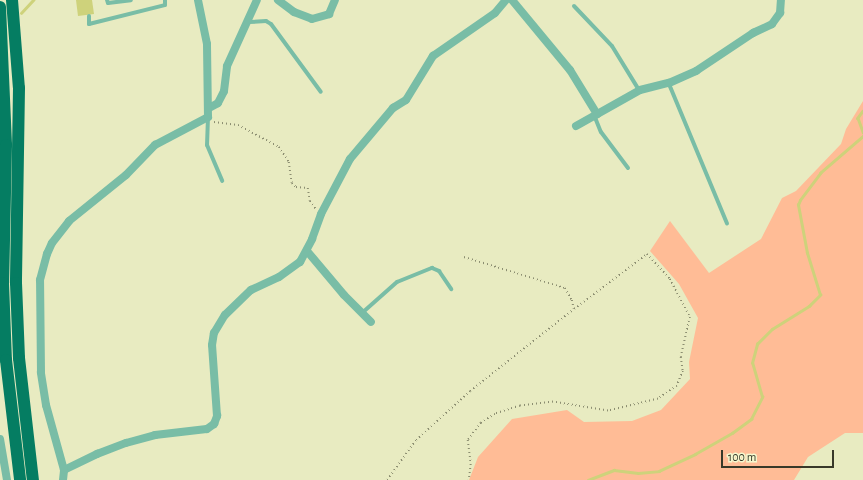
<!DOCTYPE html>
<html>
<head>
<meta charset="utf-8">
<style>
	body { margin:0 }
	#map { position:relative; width:863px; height:480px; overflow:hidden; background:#e8ebc1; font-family:"Alegreya Sans",sans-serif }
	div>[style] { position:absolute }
	.green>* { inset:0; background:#ffbc96 }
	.water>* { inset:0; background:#ced27b }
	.stream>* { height:2.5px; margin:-1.25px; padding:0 1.25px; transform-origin:1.25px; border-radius:1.25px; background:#ced27b }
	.path>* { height:1.5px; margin-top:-0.75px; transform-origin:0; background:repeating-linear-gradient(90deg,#8c8e71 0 1px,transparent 0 4px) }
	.lane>* { height:4px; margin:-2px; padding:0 2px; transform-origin:2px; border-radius:2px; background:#79bda6 }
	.street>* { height:8px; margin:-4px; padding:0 4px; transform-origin:4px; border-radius:4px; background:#79bda6 }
	.highway>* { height:12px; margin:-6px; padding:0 6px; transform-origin:6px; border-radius:6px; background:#057d62 }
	span { translate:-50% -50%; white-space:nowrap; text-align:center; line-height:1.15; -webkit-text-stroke:3px #f5f8ce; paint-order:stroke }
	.scale { position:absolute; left:721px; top:450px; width:113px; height:18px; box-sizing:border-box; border:2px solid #383929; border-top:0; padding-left:5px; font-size:12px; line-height:14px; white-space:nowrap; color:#383929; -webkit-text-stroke:3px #f5f8ce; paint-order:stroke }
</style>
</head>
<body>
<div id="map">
	<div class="green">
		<i style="clip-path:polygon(863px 101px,863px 433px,845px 433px,808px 457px,794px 480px,469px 480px,478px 457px,512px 419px,567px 410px,584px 422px,632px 421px,661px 410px,690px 379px,689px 362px,698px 318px,679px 284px,650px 251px,670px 221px,709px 273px,761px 239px,782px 198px,796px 191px,841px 144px,846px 129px)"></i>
	</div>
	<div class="water">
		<i style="clip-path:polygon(76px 0,92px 0,94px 14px,78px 16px)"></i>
	</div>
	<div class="stream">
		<i style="left:21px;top:13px;width:18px;rotate:-47deg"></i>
		<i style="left:863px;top:111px;width:9px;rotate:126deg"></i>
		<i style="left:858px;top:118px;width:15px;rotate:70deg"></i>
		<i style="left:588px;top:480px;width:28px;rotate:-21deg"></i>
		<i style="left:614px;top:470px;width:24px;rotate:7deg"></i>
		<i style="left:638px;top:473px;width:21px;rotate:-5deg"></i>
		<i style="left:659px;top:471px;width:40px;rotate:-25deg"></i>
		<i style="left:695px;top:454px;width:43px;rotate:-29.6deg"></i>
		<i style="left:732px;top:433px;width:24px;rotate:-36deg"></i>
		<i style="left:751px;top:419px;width:25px;rotate:-63deg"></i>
		<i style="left:762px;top:397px;width:35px;rotate:-106deg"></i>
		<i style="left:752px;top:363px;width:20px;rotate:-75deg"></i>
		<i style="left:757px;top:344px;width:21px;rotate:-45deg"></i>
		<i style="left:772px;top:329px;width:44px;rotate:-31.9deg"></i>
		<i style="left:809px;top:306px;width:16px;rotate:-45deg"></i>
		<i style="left:820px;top:295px;width:44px;rotate:-107.2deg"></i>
		<i style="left:807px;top:253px;width:49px;rotate:-100.6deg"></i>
		<i style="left:798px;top:205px;width:5px;rotate:-68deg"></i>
		<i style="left:800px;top:200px;width:34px;rotate:-53deg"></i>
		<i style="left:820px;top:173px;width:57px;rotate:-40.7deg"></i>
	</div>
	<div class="path">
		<i style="left:214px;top:122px;width:24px;rotate:7deg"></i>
		<i style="left:238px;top:125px;width:47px;rotate:28.2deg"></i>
		<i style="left:279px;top:147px;width:18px;rotate:56deg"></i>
		<i style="left:289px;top:162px;width:21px;rotate:82deg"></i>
		<i style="left:292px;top:183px;width:6px;rotate:45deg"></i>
		<i style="left:296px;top:187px;width:12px;rotate:5deg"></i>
		<i style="left:308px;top:188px;width:13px;rotate:81deg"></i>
		<i style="left:310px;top:201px;width:10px;rotate:53deg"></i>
		<i style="left:464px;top:257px;width:106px;rotate:17.1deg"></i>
		<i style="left:565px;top:288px;width:14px;rotate:60deg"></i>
		<i style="left:572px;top:300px;width:9px;rotate:77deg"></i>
		<i style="left:387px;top:480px;width:49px;rotate:-54.1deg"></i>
		<i style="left:416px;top:440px;width:73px;rotate:-42.2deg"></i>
		<i style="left:470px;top:391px;width:132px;rotate:-38.3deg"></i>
		<i style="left:574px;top:309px;width:91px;rotate:-37deg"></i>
		<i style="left:647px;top:254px;width:34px;rotate:47deg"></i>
		<i style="left:670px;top:279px;width:43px;rotate:62.2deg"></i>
		<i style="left:690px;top:317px;width:41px;rotate:102.7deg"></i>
		<i style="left:681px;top:357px;width:14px;rotate:82deg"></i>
		<i style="left:683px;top:371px;width:16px;rotate:112deg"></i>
		<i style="left:677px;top:386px;width:23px;rotate:146deg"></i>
		<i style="left:658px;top:399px;width:51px;rotate:166.5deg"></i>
		<i style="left:608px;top:411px;width:56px;rotate:-170.7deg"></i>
		<i style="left:553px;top:402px;width:33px;rotate:173deg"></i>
		<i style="left:520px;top:406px;width:26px;rotate:162deg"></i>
		<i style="left:495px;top:414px;width:17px;rotate:147deg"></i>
		<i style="left:481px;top:423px;width:21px;rotate:127deg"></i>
		<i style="left:468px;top:440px;width:24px;rotate:83deg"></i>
		<i style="left:471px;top:464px;width:16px;rotate:97deg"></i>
	</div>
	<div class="lane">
		<i style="left:107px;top:0;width:3px;rotate:72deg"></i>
		<i style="left:108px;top:3px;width:23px;rotate:-7deg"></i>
		<i style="left:574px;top:6px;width:55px;rotate:46.5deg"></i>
		<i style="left:612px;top:46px;width:52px;rotate:58.5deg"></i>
		<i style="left:89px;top:16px;width:8px;rotate:90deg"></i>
		<i style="left:89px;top:24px;width:78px;rotate:-14deg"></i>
		<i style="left:165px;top:5px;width:5px;rotate:-90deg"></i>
		<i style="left:249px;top:22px;width:17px;rotate:-3deg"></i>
		<i style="left:266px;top:21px;width:6px;rotate:31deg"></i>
		<i style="left:271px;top:24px;width:84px;rotate:53.7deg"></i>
		<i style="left:669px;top:84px;width:151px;rotate:67.4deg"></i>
		<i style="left:594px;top:115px;width:18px;rotate:68deg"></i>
		<i style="left:601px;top:132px;width:45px;rotate:53.1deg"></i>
		<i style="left:208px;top:117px;width:28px;rotate:92deg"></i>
		<i style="left:207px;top:145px;width:39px;rotate:67deg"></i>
		<i style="left:362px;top:313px;width:47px;rotate:-41.5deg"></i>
		<i style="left:397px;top:282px;width:38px;rotate:-22deg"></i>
		<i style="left:432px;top:268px;width:8px;rotate:23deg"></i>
		<i style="left:439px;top:271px;width:22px;rotate:56deg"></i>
	</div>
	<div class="street">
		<i style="left:278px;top:0;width:20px;rotate:37deg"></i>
		<i style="left:294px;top:12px;width:19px;rotate:21deg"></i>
		<i style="left:312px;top:19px;width:18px;rotate:-16deg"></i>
		<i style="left:329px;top:14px;width:15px;rotate:-67deg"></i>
		<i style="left:512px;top:0;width:91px;rotate:50.4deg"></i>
		<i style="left:570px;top:70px;width:52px;rotate:58.5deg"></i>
		<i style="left:209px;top:108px;width:10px;rotate:-29deg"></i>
		<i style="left:218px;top:103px;width:13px;rotate:-63deg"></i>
		<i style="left:224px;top:91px;width:25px;rotate:-83deg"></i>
		<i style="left:227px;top:66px;width:72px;rotate:-65.6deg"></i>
		<i style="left:576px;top:126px;width:73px;rotate:-29.4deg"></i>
		<i style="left:640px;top:90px;width:30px;rotate:-14deg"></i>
		<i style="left:669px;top:83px;width:30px;rotate:-24deg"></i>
		<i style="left:696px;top:71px;width:69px;rotate:-33.7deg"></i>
		<i style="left:753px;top:33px;width:21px;rotate:-25deg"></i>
		<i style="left:772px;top:24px;width:14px;rotate:-54deg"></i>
		<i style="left:780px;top:13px;width:13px;rotate:-86deg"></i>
		<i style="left:307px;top:251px;width:57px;rotate:49.9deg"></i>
		<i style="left:344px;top:295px;width:38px;rotate:45deg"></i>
		<i style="left:0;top:439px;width:42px;rotate:80.3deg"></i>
		<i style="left:64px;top:470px;width:37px;rotate:-26deg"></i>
		<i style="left:97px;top:454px;width:31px;rotate:-21deg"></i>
		<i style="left:126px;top:443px;width:30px;rotate:-15deg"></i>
		<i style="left:155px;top:435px;width:52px;rotate:-6.6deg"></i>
		<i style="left:207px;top:429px;width:9px;rotate:-36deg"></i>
		<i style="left:214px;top:424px;width:9px;rotate:-69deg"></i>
		<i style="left:217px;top:416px;width:71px;rotate:-94deg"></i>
		<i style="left:212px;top:345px;width:12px;rotate:-81deg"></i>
		<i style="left:214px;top:333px;width:21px;rotate:-59deg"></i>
		<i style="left:225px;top:315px;width:36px;rotate:-44deg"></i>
		<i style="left:251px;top:290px;width:31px;rotate:-25deg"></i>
		<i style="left:279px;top:277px;width:26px;rotate:-36deg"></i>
		<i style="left:300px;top:262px;width:26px;rotate:-62deg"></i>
		<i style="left:312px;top:239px;width:27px;rotate:-70deg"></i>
		<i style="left:321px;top:214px;width:62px;rotate:-62.2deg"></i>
		<i style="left:350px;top:159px;width:67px;rotate:-49.9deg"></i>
		<i style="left:393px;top:108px;width:15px;rotate:-32deg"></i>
		<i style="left:406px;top:100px;width:52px;rotate:-58.5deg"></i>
		<i style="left:433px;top:56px;width:75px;rotate:-34.7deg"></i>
		<i style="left:495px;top:13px;width:17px;rotate:-50deg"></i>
		<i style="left:63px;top:480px;width:10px;rotate:-84deg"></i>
		<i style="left:64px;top:470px;width:67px;rotate:-105.5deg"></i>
		<i style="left:46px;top:405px;width:33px;rotate:-99deg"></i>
		<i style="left:41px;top:372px;width:92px;rotate:-90.6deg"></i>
		<i style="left:40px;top:280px;width:27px;rotate:-75deg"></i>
		<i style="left:47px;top:254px;width:12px;rotate:-66deg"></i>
		<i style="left:52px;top:243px;width:28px;rotate:-52deg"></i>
		<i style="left:69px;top:221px;width:73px;rotate:-38.9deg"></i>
		<i style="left:126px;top:175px;width:42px;rotate:-46deg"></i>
		<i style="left:155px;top:145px;width:60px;rotate:-27.8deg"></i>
		<i style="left:208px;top:117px;width:73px;rotate:-90.8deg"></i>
		<i style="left:207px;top:44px;width:45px;rotate:-101.6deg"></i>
	</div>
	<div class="highway">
		<i style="left:12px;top:0;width:88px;rotate:85.5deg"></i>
		<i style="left:19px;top:88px;width:195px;rotate:90.9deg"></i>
		<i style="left:16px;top:283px;width:75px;rotate:87.7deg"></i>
		<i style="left:19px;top:358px;width:123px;rotate:83.5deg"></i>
		<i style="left:0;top:7px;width:138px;rotate:87.5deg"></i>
		<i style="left:6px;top:145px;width:138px;rotate:91.2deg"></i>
		<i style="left:3px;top:283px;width:77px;rotate:87.8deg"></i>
		<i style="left:6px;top:360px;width:121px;rotate:83.3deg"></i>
	</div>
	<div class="scale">100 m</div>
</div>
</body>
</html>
